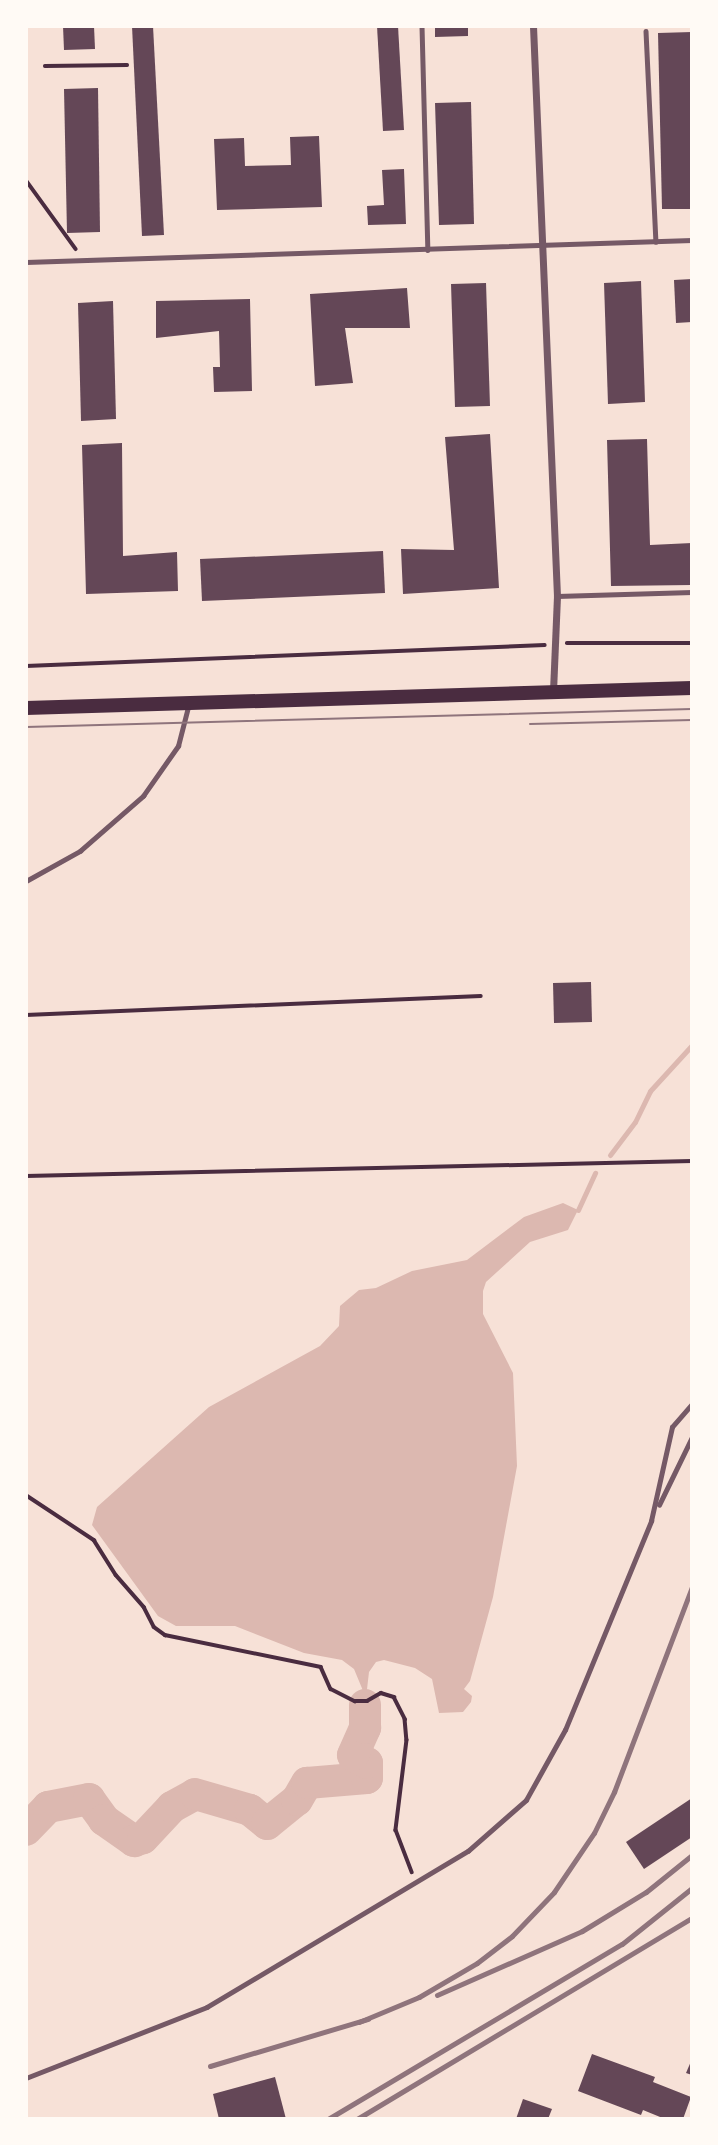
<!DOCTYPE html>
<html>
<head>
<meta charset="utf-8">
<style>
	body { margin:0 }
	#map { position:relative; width:718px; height:2145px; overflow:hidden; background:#f7e1d7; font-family:"Crimson Pro",serif }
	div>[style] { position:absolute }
	.water>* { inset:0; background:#dcb8b0 }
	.stream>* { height:5px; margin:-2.5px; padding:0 2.5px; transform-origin:2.5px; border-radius:2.5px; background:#dcb8b0 }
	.river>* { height:32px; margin:-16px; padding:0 16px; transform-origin:16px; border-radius:16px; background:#dcb8b0 }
	.building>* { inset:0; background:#644757 }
	.path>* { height:3.5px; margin:-1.75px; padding:0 1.75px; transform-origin:1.75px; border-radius:1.75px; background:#4a2c40 }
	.service>* { height:4.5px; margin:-2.25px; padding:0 2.25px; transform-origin:2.25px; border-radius:2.25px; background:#755966 }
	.minor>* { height:7px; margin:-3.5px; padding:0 3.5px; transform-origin:3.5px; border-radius:3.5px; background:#755966 }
	.secondary>* { height:14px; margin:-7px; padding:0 7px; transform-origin:7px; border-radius:7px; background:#4a2c40 }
	.tram>* { height:2px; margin:-1px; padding:0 1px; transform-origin:1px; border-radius:1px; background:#8f747c }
	.rail>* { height:5px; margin:-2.5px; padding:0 2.5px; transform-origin:2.5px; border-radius:2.5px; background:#8f747c }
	span { translate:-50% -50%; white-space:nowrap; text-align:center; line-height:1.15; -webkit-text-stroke:7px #fffaf5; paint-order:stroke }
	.frame { position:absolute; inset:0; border:28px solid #fffaf5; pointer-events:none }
</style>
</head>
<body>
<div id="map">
	<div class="water">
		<i style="clip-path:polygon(563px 1203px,578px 1210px,568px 1230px,530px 1242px,486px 1282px,483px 1291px,483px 1314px,513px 1373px,517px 1466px,493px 1597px,470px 1681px,464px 1689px,472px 1696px,471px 1702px,463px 1712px,439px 1713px,432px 1679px,415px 1668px,384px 1660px,376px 1662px,369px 1672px,366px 1698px,354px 1669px,342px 1660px,304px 1653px,235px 1626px,176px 1626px,158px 1616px,92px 1525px,97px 1507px,209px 1407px,320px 1346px,339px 1326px,340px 1306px,359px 1290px,376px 1288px,412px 1271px,467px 1260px,524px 1217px)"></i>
	</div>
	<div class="stream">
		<i style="left:610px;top:1155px;width:41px;rotate:-52.9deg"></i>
		<i style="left:635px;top:1122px;width:34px;rotate:-64deg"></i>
		<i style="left:650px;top:1091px;width:62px;rotate:-47.6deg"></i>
		<i style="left:578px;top:1210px;width:41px;rotate:-65.3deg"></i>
	</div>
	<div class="river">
		<i style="left:26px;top:1830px;width:32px;rotate:-46deg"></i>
		<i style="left:48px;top:1807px;width:42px;rotate:-11deg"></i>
		<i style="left:89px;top:1799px;width:26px;rotate:54deg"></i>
		<i style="left:104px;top:1820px;width:37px;rotate:35deg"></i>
		<i style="left:134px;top:1841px;width:9px;rotate:-18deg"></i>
		<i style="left:143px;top:1838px;width:42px;rotate:-46.9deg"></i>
		<i style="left:172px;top:1807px;width:26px;rotate:-29deg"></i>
		<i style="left:195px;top:1794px;width:57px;rotate:16.2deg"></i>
		<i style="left:250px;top:1810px;width:22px;rotate:39deg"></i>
		<i style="left:267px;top:1824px;width:38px;rotate:-39deg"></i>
		<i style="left:297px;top:1800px;width:20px;rotate:-60deg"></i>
		<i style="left:307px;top:1783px;width:60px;rotate:-4.8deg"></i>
		<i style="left:367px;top:1778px;width:15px;rotate:-90deg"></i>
		<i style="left:367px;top:1763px;width:16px;rotate:-150deg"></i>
		<i style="left:353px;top:1755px;width:30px;rotate:-66deg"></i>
		<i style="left:365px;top:1728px;width:23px;rotate:-90deg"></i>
	</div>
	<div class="building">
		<i style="clip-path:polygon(63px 26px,94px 26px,95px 49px,64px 50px)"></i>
		<i style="clip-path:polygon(132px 26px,153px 26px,164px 235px,142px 236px)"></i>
		<i style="clip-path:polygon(377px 26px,398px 26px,404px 130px,383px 131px)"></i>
		<i style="clip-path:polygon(435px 26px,468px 26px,468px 36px,435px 37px)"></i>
		<i style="clip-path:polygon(692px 32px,692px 209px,662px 209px,658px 33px)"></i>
		<i style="clip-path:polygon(98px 88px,100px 232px,67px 233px,64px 89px)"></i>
		<i style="clip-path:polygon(471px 102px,474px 224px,439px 225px,435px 103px)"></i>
		<i style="clip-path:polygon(319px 136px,322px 207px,217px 210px,214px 139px,244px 138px,245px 166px,291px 165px,290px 137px)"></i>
		<i style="clip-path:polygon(404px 169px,406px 224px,368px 225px,367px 206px,384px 205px,382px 170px)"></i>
		<i style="clip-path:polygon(692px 279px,692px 322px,676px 323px,674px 280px)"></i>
		<i style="clip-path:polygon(641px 281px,645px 402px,608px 404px,604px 283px)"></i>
		<i style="clip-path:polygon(486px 283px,490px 406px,455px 407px,451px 284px)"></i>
		<i style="clip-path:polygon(407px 288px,410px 328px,345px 328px,353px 383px,315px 386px,310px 294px)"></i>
		<i style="clip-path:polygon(250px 299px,252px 391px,214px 392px,213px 367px,220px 367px,219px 331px,156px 338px,156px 301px)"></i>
		<i style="clip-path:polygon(113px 301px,116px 419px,81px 421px,78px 303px)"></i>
		<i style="clip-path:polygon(490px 434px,499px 588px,403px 594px,401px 549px,454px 550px,445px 437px)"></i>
		<i style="clip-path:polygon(647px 439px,650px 545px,692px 543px,692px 585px,611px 586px,607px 440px)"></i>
		<i style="clip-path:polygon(122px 443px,123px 556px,177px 552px,178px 591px,86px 594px,82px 445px)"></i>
		<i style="clip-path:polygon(383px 551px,385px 593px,202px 601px,200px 559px)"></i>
		<i style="clip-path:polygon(591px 982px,592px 1022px,554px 1023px,553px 983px)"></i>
		<i style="clip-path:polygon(692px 1798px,692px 1837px,644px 1869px,626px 1842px)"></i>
		<i style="clip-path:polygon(592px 2054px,655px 2077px,653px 2082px,691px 2097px,683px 2119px,665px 2119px,643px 2110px,641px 2115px,578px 2091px)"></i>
		<i style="clip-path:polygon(692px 2059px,692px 2075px,686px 2073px)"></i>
		<i style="clip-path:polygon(275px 2077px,286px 2119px,219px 2119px,213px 2094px)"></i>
		<i style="clip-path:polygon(523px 2099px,552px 2109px,548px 2119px,516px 2119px)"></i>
	</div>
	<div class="path">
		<i style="left:45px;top:66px;width:82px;rotate:-0.7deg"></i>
		<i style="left:26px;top:180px;width:85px;rotate:54.1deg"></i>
		<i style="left:567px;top:643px;width:125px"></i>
		<i style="left:26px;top:666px;width:519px;rotate:-2.32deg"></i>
		<i style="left:26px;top:1015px;width:455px;rotate:-2.4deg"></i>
		<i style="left:26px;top:1176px;width:666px;rotate:-1.29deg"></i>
		<i style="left:26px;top:1495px;width:82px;rotate:33.5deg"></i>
		<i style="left:94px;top:1540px;width:41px;rotate:57.8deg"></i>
		<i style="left:116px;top:1575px;width:43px;rotate:48.8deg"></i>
		<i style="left:144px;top:1607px;width:22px;rotate:63deg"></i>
		<i style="left:154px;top:1627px;width:14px;rotate:36deg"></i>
		<i style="left:165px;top:1635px;width:159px;rotate:11.6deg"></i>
		<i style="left:321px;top:1667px;width:24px;rotate:66deg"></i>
		<i style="left:331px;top:1689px;width:27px;rotate:27deg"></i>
		<i style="left:355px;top:1701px;width:12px"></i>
		<i style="left:367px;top:1701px;width:16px;rotate:-30deg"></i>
		<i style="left:381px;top:1693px;width:14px;rotate:17deg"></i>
		<i style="left:394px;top:1697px;width:25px;rotate:63deg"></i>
		<i style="left:405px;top:1719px;width:21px;rotate:85deg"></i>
		<i style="left:407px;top:1740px;width:91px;rotate:97deg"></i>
		<i style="left:396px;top:1830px;width:45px;rotate:69.1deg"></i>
	</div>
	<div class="service">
		<i style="left:422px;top:26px;width:224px;rotate:88.5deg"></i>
		<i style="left:646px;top:31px;width:211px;rotate:87.3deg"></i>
		<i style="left:26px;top:262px;width:666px;rotate:-1.89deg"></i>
		<i style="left:557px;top:596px;width:135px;rotate:-1.7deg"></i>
		<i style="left:26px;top:881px;width:62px;rotate:-29.1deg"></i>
		<i style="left:80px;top:851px;width:84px;rotate:-41.1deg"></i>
		<i style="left:143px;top:796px;width:61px;rotate:-55deg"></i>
		<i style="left:178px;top:746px;width:40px;rotate:-75.6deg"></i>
		<i style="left:659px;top:1505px;width:76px;rotate:-64.1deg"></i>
		<i style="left:26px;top:2078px;width:194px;rotate:-21.4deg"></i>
		<i style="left:207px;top:2007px;width:304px;rotate:-30.9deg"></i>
		<i style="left:468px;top:1851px;width:77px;rotate:-41.3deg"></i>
		<i style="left:526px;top:1800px;width:80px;rotate:-60.9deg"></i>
		<i style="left:565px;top:1730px;width:226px;rotate:-67.6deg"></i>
		<i style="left:651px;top:1521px;width:96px;rotate:-77.4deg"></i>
		<i style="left:672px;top:1427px;width:30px;rotate:-49deg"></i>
	</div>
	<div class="minor">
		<i style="left:533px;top:26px;width:571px;rotate:87.59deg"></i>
		<i style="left:557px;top:596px;width:95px;rotate:92.4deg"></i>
	</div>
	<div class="secondary">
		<i style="left:26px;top:708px;width:666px;rotate:-1.72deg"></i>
	</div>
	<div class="tram">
		<i style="left:530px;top:724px;width:162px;rotate:-1.4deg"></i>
		<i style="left:26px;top:727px;width:666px;rotate:-1.55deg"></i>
	</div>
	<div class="rail">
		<i style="left:437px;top:1995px;width:158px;rotate:-23.8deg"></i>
		<i style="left:582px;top:1931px;width:75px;rotate:-31.4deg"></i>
		<i style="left:646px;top:1892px;width:59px;rotate:-38.8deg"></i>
		<i style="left:359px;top:2022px;width:65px;rotate:-22.6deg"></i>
		<i style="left:419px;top:1997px;width:67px;rotate:-30.4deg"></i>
		<i style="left:477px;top:1963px;width:44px;rotate:-37.6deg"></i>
		<i style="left:512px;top:1936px;width:61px;rotate:-46.3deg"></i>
		<i style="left:554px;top:1892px;width:71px;rotate:-55.9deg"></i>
		<i style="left:594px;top:1833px;width:46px;rotate:-64deg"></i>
		<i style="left:614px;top:1792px;width:219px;rotate:-69.2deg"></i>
		<i style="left:210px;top:2066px;width:165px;rotate:-16.6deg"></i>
		<i style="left:328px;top:2119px;width:342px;rotate:-30.8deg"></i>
		<i style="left:622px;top:1944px;width:90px;rotate:-38.7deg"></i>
		<i style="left:357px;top:2119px;width:391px;rotate:-31deg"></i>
	</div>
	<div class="frame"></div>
</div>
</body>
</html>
